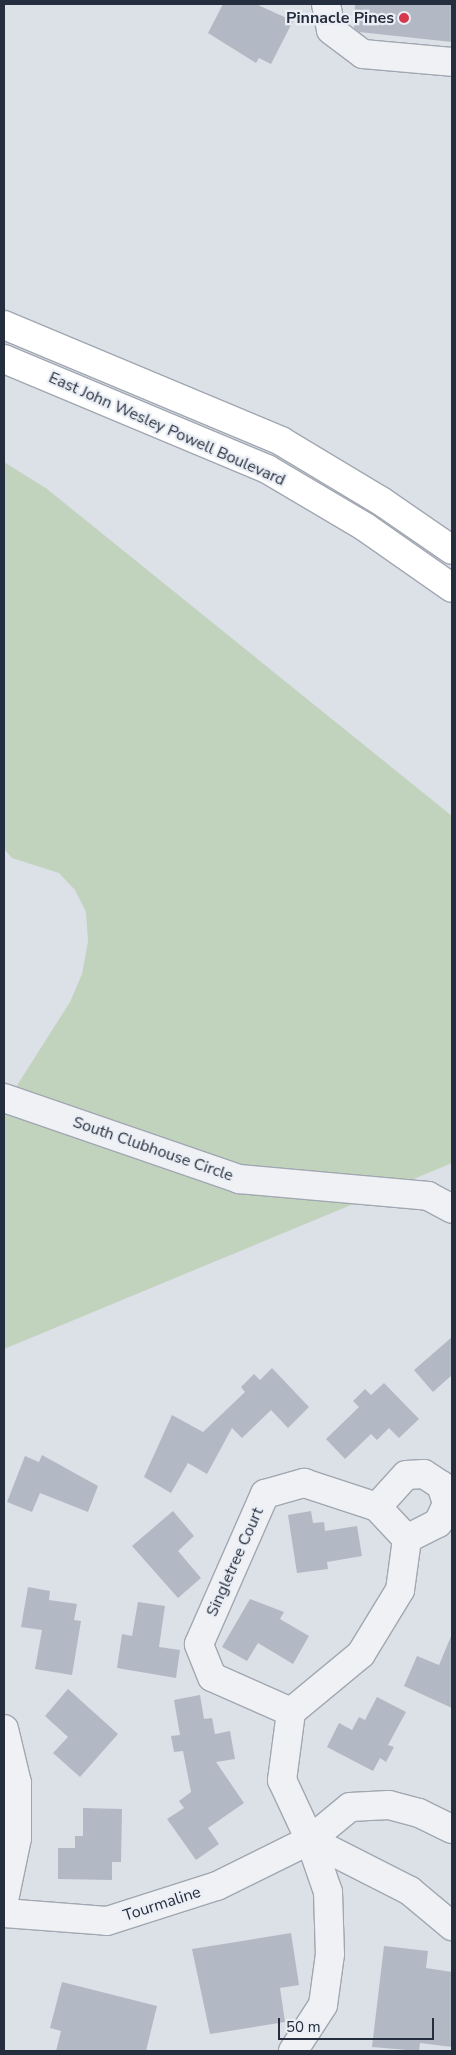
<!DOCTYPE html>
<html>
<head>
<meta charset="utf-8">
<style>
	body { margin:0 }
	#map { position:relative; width:456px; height:2055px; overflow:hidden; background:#dce0e7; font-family:"Nunito Sans",sans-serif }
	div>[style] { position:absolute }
	.green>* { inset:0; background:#c1d2bd }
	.building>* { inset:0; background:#b3b9c4 }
	.roads { filter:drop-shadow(1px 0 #a1a7b1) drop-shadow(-1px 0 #a1a7b1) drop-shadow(0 1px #a1a7b1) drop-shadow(0 -1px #a1a7b1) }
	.minor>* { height:28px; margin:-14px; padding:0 14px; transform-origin:14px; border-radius:14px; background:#eff1f5 }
	.major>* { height:28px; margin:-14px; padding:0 14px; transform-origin:14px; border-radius:14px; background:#fff }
	.dots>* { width:14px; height:14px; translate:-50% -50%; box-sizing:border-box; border:2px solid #ebeff5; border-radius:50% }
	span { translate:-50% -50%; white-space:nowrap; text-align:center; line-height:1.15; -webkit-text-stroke:4.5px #ebeff5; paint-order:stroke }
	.poi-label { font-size:16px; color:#252e3e; font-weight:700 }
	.right { translate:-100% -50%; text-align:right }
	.street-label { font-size:16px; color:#252e3e }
	.frame { position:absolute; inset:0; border:5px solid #252e3e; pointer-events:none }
	.scale { position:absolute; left:278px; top:2018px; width:156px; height:22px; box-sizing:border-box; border:2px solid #252e3e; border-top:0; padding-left:6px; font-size:15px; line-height:18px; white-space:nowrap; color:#252e3e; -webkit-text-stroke:4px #ebeff5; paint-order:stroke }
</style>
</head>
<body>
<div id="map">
	<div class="green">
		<i style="clip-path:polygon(4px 462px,47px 489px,452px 816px,452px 1163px,4px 1349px,4px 1106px,70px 1002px,82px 974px,88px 942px,86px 912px,75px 890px,59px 873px,12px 858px,4px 849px)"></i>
	</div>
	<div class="building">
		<i style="clip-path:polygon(223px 4px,256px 4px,293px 21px,271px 64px,259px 58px,256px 63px,208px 33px)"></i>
		<i style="clip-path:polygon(355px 4px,452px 4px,452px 42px,359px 32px,354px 28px)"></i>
		<i style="clip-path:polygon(452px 1337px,452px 1375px,433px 1392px,414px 1370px)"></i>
		<i style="clip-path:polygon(272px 1368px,309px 1407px,288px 1428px,271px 1410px,242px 1438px,232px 1428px,207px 1474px,188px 1463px,171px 1493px,144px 1477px,172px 1415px,203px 1432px,245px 1392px,241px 1387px,254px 1374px,260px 1380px)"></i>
		<i style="clip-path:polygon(384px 1383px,419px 1419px,399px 1438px,389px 1428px,377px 1440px,371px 1434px,345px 1459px,326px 1439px,359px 1407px,353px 1401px,365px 1389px,371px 1395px)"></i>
		<i style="clip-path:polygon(42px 1455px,98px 1486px,88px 1512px,40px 1493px,32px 1512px,7px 1502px,25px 1456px,39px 1462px)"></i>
		<i style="clip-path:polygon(173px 1511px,194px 1536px,178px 1551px,201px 1578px,178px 1598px,132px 1546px)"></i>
		<i style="clip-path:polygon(311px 1511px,313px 1523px,324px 1522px,325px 1531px,357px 1526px,362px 1556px,327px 1562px,328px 1569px,297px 1573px,288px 1515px)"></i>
		<i style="clip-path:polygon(28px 1587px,50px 1591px,49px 1600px,77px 1604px,74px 1620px,81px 1621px,72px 1675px,35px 1669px,42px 1630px,21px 1627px)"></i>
		<i style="clip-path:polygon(250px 1599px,284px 1612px,280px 1619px,309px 1636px,293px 1664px,258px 1643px,247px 1661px,222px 1647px)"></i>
		<i style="clip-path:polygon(138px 1602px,165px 1606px,159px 1647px,180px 1650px,176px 1678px,117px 1668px,122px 1634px,132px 1636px)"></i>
		<i style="clip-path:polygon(452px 1634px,452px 1708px,404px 1686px,417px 1656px,439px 1665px)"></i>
		<i style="clip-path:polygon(68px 1689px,118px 1734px,80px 1777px,53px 1753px,68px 1737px,45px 1716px)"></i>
		<i style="clip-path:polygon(200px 1695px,204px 1719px,212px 1718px,215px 1734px,230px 1731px,235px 1759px,216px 1762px,244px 1803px,208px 1828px,219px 1844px,196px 1860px,167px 1819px,184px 1808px,179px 1801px,191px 1792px,183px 1751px,174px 1752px,171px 1736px,180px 1735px,174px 1700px)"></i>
		<i style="clip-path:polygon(377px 1697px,406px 1712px,388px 1745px,394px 1747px,386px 1762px,380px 1758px,373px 1771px,327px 1747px,339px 1723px,352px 1730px,359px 1717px,365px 1720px)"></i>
		<i style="clip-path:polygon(83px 1808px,122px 1809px,121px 1862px,112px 1862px,112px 1880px,58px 1879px,58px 1848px,75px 1848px,75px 1836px,83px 1836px)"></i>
		<i style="clip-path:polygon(291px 1933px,299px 1985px,280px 1988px,285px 2022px,210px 2034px,192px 1949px)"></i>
		<i style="clip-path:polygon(384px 1946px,428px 1951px,426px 1968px,452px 1972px,452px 2047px,420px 2043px,419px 2051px,372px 2047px)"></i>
		<i style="clip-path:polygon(62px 1982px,157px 2006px,146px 2051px,56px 2051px,61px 2031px,50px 2028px)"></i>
	</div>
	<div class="roads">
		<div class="minor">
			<i style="left:326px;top:4px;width:26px;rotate:79deg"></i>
			<i style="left:331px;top:30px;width:40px;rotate:37deg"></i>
			<i style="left:363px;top:54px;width:89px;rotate:5.1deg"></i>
			<i style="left:4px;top:1098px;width:249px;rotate:19deg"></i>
			<i style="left:239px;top:1179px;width:190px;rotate:5.1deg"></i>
			<i style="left:428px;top:1196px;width:27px;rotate:28deg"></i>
			<i style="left:377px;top:1507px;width:43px;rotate:-47.8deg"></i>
			<i style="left:406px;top:1475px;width:18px;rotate:-3deg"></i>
			<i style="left:424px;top:1474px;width:20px;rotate:33deg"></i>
			<i style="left:441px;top:1485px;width:20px;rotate:72deg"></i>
			<i style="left:447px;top:1504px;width:21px;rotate:115deg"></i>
			<i style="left:438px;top:1523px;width:35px;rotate:153deg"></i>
			<i style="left:291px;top:1712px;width:86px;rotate:-156.1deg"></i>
			<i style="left:212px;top:1677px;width:35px;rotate:-112deg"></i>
			<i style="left:199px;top:1644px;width:164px;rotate:-66.3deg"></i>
			<i style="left:265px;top:1494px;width:41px;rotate:-15.8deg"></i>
			<i style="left:304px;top:1483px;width:77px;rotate:18.2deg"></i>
			<i style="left:377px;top:1507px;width:44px;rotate:46.8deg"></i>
			<i style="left:407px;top:1539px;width:51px;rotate:97.8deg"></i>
			<i style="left:400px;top:1590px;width:75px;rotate:121.4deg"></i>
			<i style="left:361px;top:1654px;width:91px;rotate:140.4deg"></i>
			<i style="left:291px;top:1712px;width:69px;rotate:97.5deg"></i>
			<i style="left:282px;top:1780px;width:66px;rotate:65deg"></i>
			<i style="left:310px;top:1840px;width:55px;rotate:70.9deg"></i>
			<i style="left:328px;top:1892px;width:62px;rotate:88.2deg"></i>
			<i style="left:330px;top:1954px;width:51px;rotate:97.8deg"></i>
			<i style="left:323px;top:2005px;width:55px;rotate:123.1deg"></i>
			<i style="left:4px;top:1729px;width:56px;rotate:76.5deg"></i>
			<i style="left:17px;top:1783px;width:55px;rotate:90deg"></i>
			<i style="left:17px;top:1838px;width:63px;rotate:101.8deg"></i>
			<i style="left:310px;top:1840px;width:112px;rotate:27deg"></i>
			<i style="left:410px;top:1891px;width:55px;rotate:39.8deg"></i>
			<i style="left:4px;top:1913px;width:103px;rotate:4.4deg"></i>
			<i style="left:107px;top:1921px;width:115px;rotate:-17.7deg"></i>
			<i style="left:217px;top:1886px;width:104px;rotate:-26.3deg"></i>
			<i style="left:310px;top:1840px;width:52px;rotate:-39.5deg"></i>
			<i style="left:350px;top:1807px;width:39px;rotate:-3deg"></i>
			<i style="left:389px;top:1805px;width:31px;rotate:15deg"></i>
			<i style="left:419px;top:1813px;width:37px;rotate:26deg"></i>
		</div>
		<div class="major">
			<i style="left:4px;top:325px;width:300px;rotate:22.7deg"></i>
			<i style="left:281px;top:441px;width:117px;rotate:31deg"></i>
			<i style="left:381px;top:501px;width:86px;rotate:34.6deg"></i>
			<i style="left:4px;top:359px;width:285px;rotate:22.7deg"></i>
			<i style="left:267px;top:469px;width:114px;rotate:30.6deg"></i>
			<i style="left:365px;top:527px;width:106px;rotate:35deg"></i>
		</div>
	</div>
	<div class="dots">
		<i style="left:404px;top:18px;background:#d5384d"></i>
	</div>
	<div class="poi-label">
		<span class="right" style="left:394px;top:18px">Pinnacle Pines</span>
	</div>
	<div class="street-label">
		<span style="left:167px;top:429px;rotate:24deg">East John Wesley Powell Boulevard</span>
		<span style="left:153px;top:1149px;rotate:19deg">South Clubhouse Circle</span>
		<span style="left:235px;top:1562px;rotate:-66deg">Singletree Court</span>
		<span style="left:162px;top:1904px;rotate:-18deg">Tourmaline</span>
	</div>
	<div class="frame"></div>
	<div class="scale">50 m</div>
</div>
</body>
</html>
